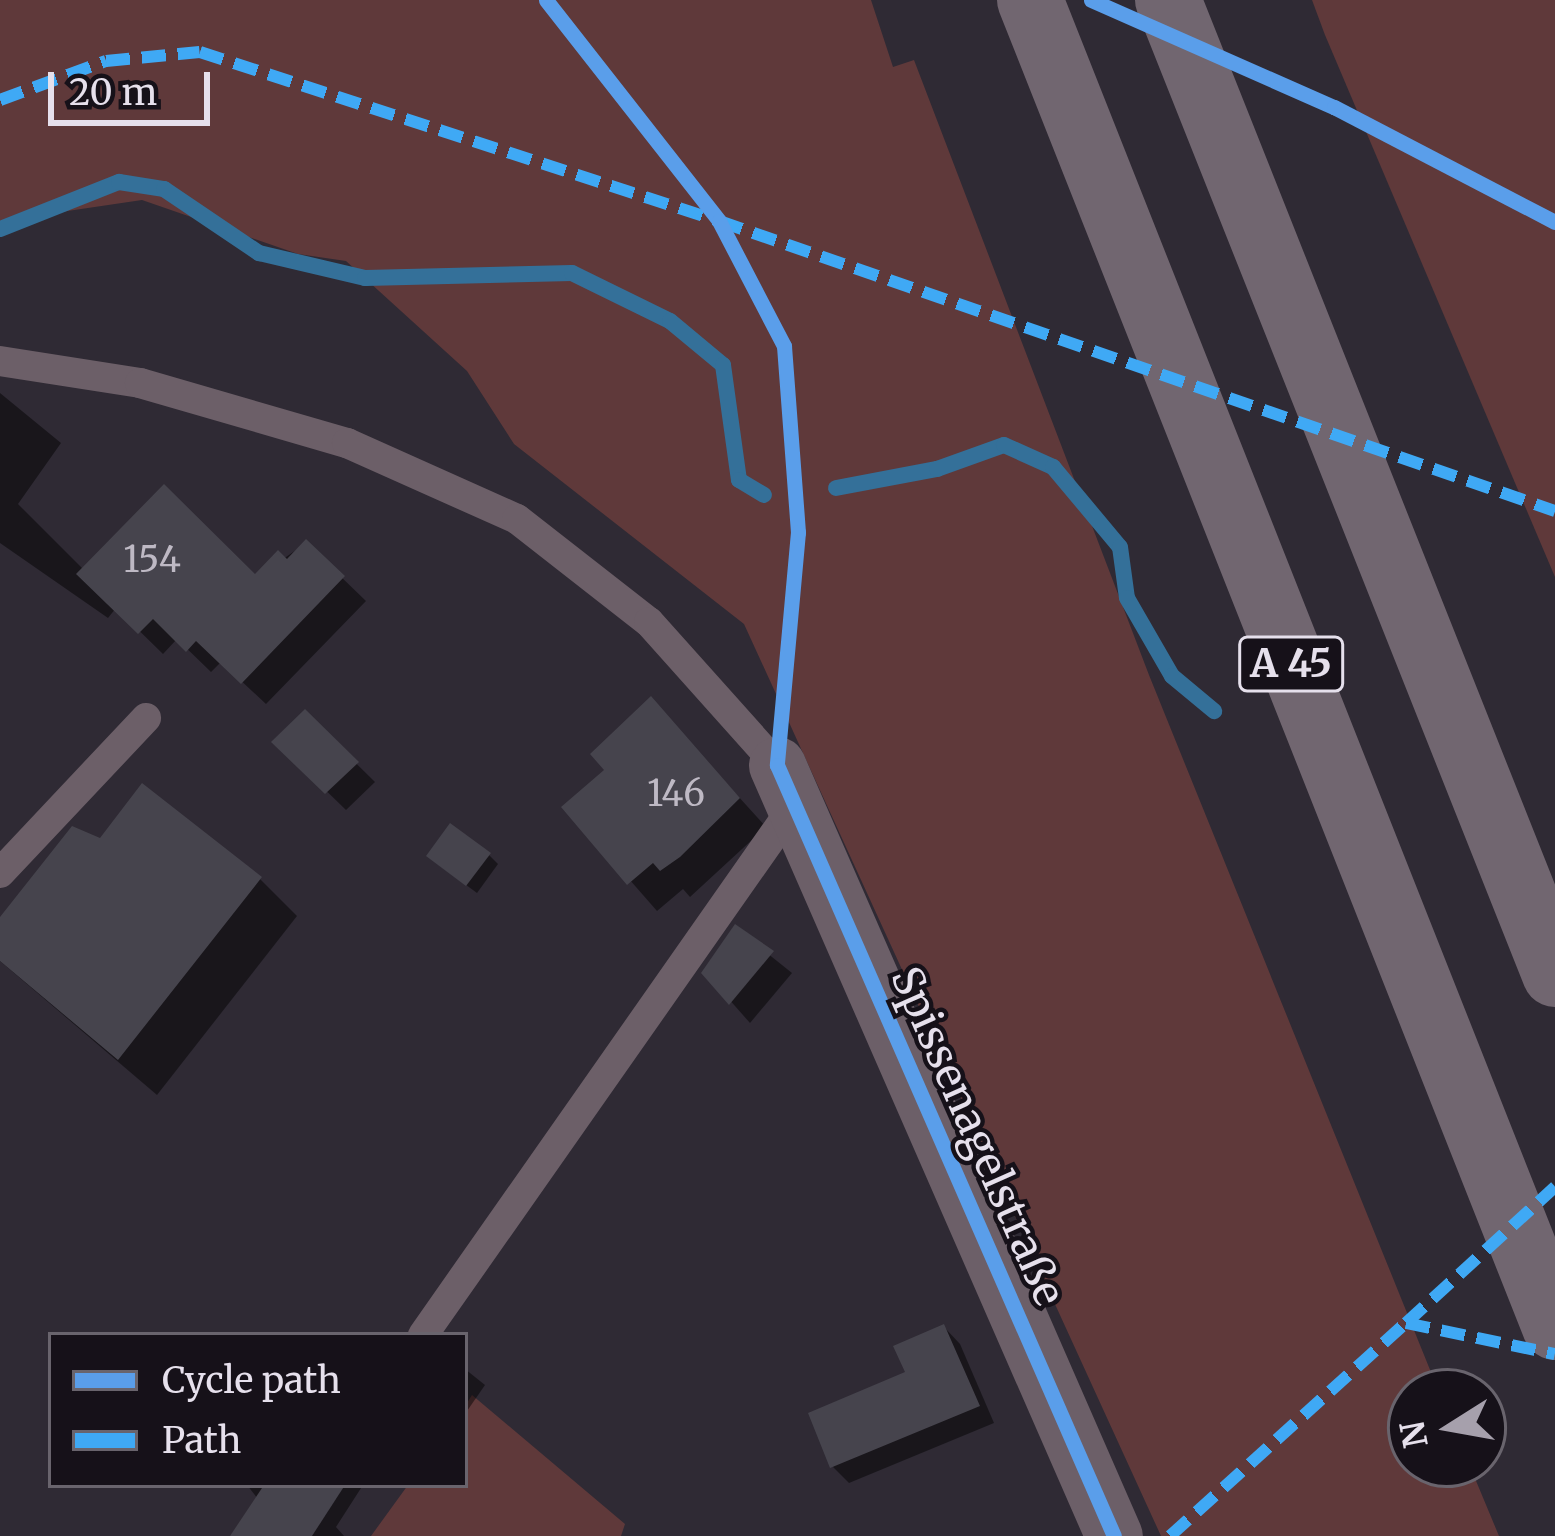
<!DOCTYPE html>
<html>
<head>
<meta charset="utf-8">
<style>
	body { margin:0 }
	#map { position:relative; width:1555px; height:1536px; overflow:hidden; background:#2f2a34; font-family:Merriweather,serif }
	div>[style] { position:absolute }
	.green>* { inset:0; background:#5f393a }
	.shadow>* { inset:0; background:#0007 }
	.stream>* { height:16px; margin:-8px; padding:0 8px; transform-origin:8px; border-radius:8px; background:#347099 }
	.building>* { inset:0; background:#46444d }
	.service>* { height:30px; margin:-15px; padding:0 15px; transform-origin:15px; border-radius:15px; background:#6c5f68 }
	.minor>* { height:57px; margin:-28.5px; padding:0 28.5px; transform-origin:28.5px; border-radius:28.5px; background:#6c5f68 }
	.motorway>* { height:66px; margin:-33px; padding:0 33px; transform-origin:33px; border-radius:33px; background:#716670 }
	.quiet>* { height:12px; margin-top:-6px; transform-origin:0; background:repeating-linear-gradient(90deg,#3fa9f5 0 24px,transparent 0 36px) }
	.cycleway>* { height:15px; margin:-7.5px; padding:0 7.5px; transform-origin:7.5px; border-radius:7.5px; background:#5a9eea }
	span { translate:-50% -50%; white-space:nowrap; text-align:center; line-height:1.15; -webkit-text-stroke:9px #161119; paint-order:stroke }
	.number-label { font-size:36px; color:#beb9c4 }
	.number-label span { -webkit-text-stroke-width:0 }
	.shield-label span { padding:3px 9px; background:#161119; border:3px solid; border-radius:9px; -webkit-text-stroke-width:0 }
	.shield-label { font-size:39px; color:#e6e0ec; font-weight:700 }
	.street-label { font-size:42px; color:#e6e0ec }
	.legend { position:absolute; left:48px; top:1332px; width:420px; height:156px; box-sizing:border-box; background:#161119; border:3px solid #69646d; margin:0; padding:15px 21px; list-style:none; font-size:36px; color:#e6e0ec }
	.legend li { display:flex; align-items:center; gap:24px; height:60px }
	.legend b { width:60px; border:3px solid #69646d }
	.north { position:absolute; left:1387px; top:1368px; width:120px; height:120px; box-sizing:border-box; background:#161119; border:3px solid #69646d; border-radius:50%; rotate:259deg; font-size:33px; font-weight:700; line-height:48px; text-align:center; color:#e6e0ec }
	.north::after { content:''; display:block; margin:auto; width:42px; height:54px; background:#a6a0ac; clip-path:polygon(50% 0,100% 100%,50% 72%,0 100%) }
	.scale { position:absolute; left:48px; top:72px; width:162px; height:54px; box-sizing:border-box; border:6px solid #e6e0ec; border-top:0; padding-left:15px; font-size:36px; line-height:42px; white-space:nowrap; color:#e6e0ec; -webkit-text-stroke:9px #161119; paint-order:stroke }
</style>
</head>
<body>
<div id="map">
	<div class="green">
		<i style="clip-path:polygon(0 0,871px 0,893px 67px,914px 60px,1149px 675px,1439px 1392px,1411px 1392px,1411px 1464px,1469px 1464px,1499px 1536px,1161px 1536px,744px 624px,514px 444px,467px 371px,346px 261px,298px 254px,142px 200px,0 221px)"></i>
		<i style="clip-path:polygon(1312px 0,1555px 0,1555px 577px,1325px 35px)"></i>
		<i style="clip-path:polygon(472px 1395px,625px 1524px,621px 1536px,371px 1536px,408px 1485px,465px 1485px,465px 1406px)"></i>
	</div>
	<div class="shadow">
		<i style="clip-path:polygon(0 393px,61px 443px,18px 504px,84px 570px,256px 578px,306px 543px,366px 601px,266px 704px,221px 662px,211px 672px,177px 639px,163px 654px,116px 608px,108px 618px,0 543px)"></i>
		<i style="clip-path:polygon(651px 700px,766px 827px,690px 897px,683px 889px,657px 911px,566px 807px,608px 770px)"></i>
		<i style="clip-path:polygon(305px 713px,375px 782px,346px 810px,276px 742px)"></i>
		<i style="clip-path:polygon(101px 842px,260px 879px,297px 916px,157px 1095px,0 961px,0 922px)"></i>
		<i style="clip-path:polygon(489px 855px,498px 864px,477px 893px,439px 865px)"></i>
		<i style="clip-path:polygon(736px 928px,792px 973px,750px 1023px,705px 972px)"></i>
		<i style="clip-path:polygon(944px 1327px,960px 1344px,994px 1423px,849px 1483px,833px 1467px)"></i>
		<i style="clip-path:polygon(465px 1369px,485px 1385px,465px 1414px)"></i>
		<i style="clip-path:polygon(363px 1485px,336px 1527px,344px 1536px,234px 1536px,258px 1499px,247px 1485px)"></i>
	</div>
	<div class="stream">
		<i style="left:0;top:229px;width:128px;rotate:-21.6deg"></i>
		<i style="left:119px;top:182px;width:46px;rotate:8.8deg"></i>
		<i style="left:164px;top:189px;width:115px;rotate:34deg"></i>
		<i style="left:259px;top:253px;width:109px;rotate:13.3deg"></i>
		<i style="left:365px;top:278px;width:207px;rotate:-1.4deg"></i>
		<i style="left:572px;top:273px;width:109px;rotate:26.1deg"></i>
		<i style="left:670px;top:321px;width:69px;rotate:39.7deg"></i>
		<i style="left:723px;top:365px;width:116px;rotate:82.1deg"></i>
		<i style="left:739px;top:480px;width:29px;rotate:31deg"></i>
		<i style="left:836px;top:488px;width:103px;rotate:-10.7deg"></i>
		<i style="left:937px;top:469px;width:71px;rotate:-19.7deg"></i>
		<i style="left:1004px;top:445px;width:54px;rotate:24.2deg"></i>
		<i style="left:1053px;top:467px;width:104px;rotate:50.1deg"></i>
		<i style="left:1120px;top:547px;width:51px;rotate:82.2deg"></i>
		<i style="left:1127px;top:598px;width:90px;rotate:60deg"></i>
		<i style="left:1172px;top:676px;width:55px;rotate:39.8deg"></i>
	</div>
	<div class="building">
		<i style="clip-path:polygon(164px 484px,255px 574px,278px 550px,287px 559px,306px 539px,345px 576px,241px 684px,196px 641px,186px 652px,153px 619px,138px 634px,76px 574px)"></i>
		<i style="clip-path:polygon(651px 696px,740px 798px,680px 857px,660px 871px,653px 863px,627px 885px,561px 807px,604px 770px,590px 754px)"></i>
		<i style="clip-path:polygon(305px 709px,359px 762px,325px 794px,271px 742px)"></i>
		<i style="clip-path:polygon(142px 783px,262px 877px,118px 1060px,0 961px,0 917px,72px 826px,100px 838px)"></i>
		<i style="clip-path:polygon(450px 823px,491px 853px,466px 886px,426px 856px)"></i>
		<i style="clip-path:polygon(735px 924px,774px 951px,729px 1005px,701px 973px)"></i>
		<i style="clip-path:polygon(944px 1324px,980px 1406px,830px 1468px,808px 1413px,905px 1372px,893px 1346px)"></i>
		<i style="clip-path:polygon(264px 1485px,345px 1485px,312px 1536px,230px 1536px)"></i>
	</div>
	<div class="service">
		<i style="left:0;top:361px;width:142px;rotate:8.9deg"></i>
		<i style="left:140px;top:383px;width:216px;rotate:16.2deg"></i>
		<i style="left:347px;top:443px;width:186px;rotate:24.1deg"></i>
		<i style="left:517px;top:519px;width:167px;rotate:38deg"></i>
		<i style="left:649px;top:622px;width:192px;rotate:48.2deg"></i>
		<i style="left:0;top:873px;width:213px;rotate:-46.7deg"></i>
		<i style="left:423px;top:1335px;width:646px;rotate:-54.96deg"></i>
	</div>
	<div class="minor">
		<i style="left:777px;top:765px;width:841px;rotate:66.39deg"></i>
	</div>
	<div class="motorway">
		<i style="left:1030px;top:0;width:1427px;rotate:68.41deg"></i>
		<i style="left:1168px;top:0;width:1048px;rotate:68.33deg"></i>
	</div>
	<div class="quiet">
		<i style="left:0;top:100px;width:113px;rotate:-20.2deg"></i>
		<i style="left:106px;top:61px;width:94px;rotate:-5.5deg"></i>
		<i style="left:200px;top:52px;width:546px;rotate:18.04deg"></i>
		<i style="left:719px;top:221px;width:885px;rotate:19.13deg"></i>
		<i style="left:1406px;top:1323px;width:202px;rotate:-42.4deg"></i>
		<i style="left:1170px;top:1536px;width:318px;rotate:-42.1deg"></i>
		<i style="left:1406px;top:1323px;width:152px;rotate:11.8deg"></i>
	</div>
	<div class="cycleway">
		<i style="left:546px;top:0;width:281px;rotate:51.9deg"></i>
		<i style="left:719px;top:221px;width:141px;rotate:62.5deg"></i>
		<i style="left:784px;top:346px;width:187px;rotate:85.7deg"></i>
		<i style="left:798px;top:532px;width:234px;rotate:95.2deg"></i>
		<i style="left:777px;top:765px;width:841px;rotate:66.39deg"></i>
		<i style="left:1091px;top:0;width:266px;rotate:23.8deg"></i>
		<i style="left:1334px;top:107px;width:249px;rotate:27.5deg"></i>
	</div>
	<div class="number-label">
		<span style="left:152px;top:560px">154</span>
		<span style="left:676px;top:794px">146</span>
	</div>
	<div class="shield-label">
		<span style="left:1291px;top:664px">A 45</span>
	</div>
	<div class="street-label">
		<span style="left:978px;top:1136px;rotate:66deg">Spissenagelstraße</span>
	</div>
	<ul class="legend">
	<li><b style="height:15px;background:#5a9eea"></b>Cycle path</li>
	<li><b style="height:15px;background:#3fa9f5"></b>Path</li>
	</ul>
	<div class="north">N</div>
	<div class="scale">20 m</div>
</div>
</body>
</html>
